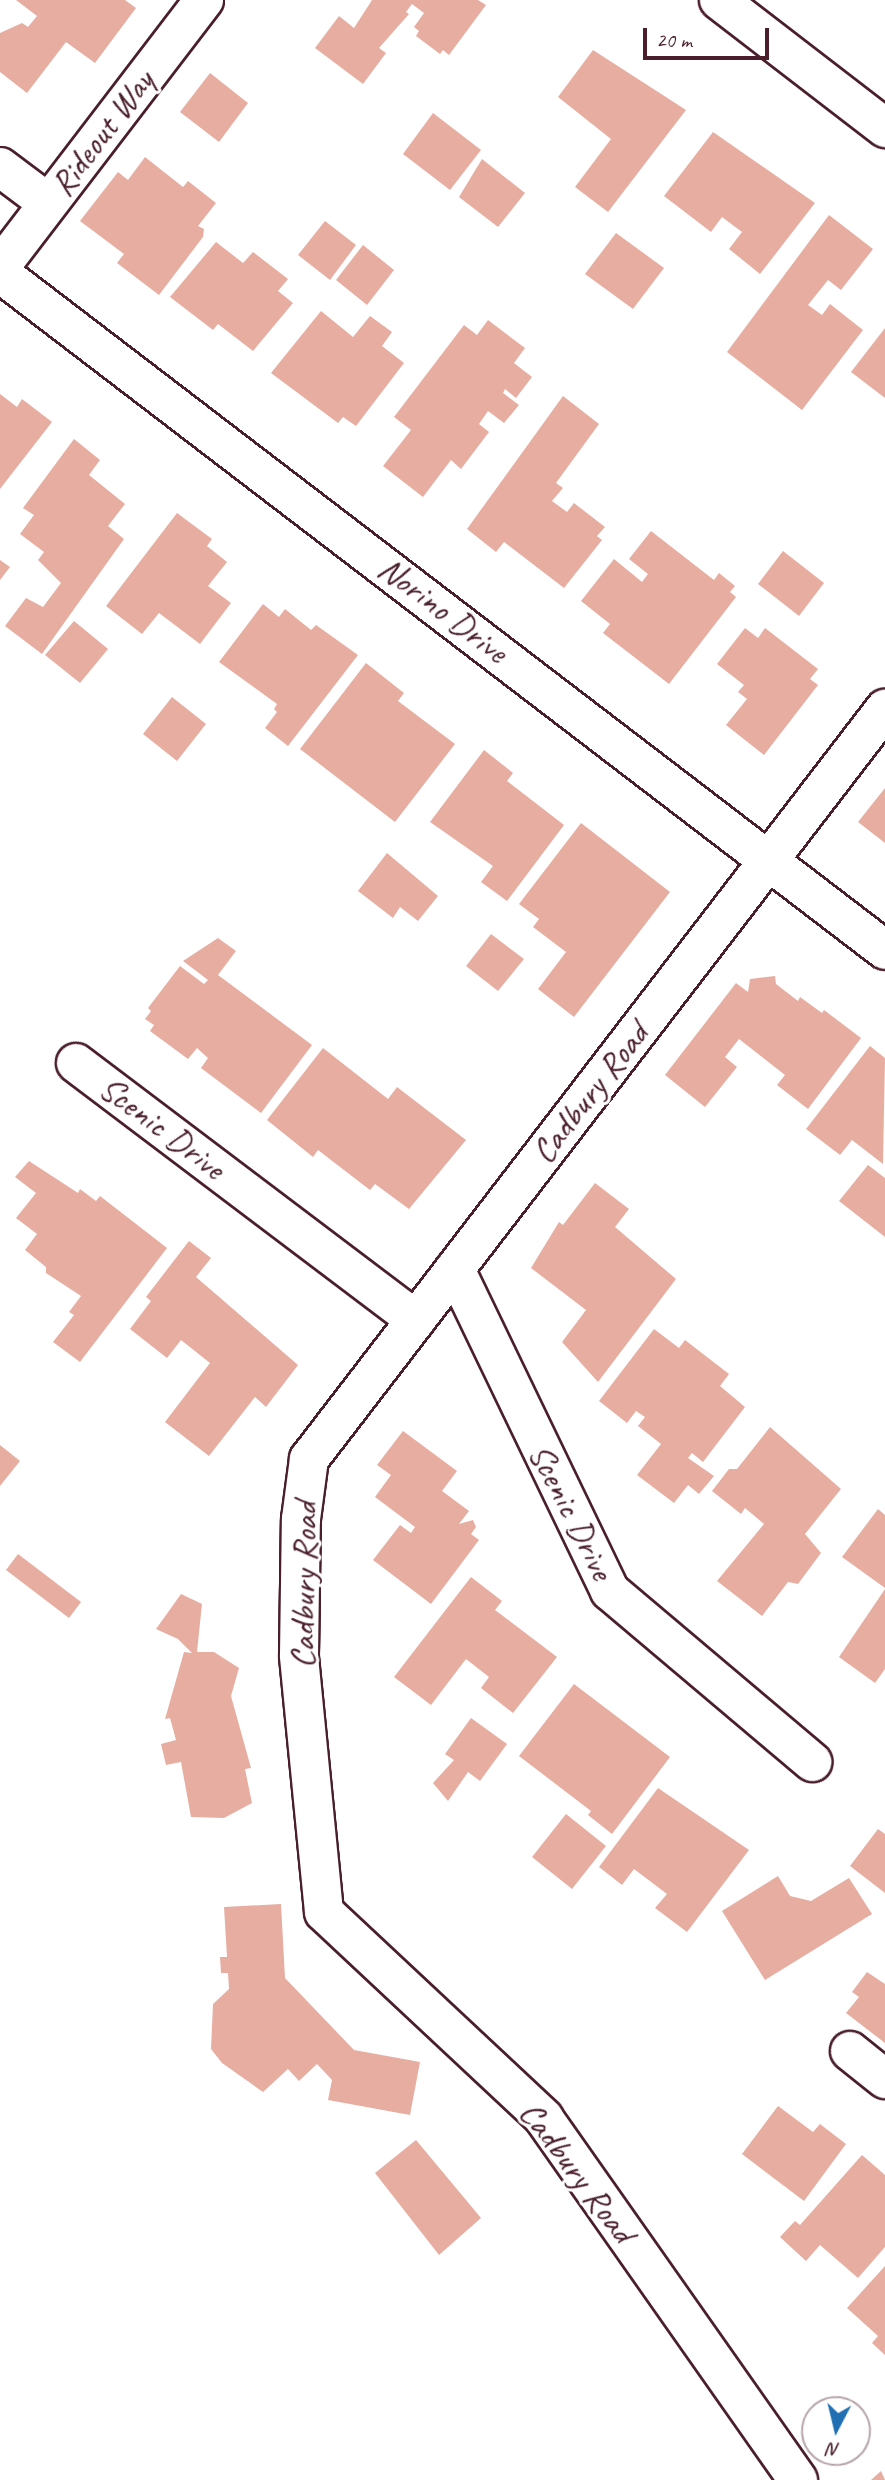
<!DOCTYPE html>
<html>
<head>
<meta charset="utf-8">
<style>
	body { margin:0 }
	#map { position:relative; width:885px; height:2480px; overflow:hidden; background:#fff; font-family:Caveat,sans-serif }
	div>[style] { position:absolute }
	.building>* { inset:0; background:#e7ada1 }
	.roads { filter:drop-shadow(2px 0 #4a1f2b) drop-shadow(-2px 0 #4a1f2b) drop-shadow(0 2px #4a1f2b) drop-shadow(0 -2px #4a1f2b) }
	.minor>* { height:38px; margin:-19px; padding:0 19px; transform-origin:19px; border-radius:19px; background:#fff }
	span { translate:-50% -50%; white-space:nowrap; text-align:center; line-height:1.15; -webkit-text-stroke:6px #fff; paint-order:stroke }
	.street-label { font-size:35px; color:#4a1f2b }
	.north { position:absolute; left:801px; top:2396px; width:70px; height:70px; box-sizing:border-box; background:#fff; border:2px solid #b7a5aa; border-radius:50%; rotate:187deg; font-size:19px; font-weight:700; line-height:28px; text-align:center; color:#4a1f2b }
	.north::after { content:''; display:block; margin:auto; width:24px; height:32px; background:#1f6fb2; clip-path:polygon(50% 0,100% 100%,50% 72%,0 100%) }
	.scale { position:absolute; left:643px; top:28px; width:126px; height:32px; box-sizing:border-box; border:4px solid #4a1f2b; border-top:0; padding-left:9px; font-size:21px; line-height:24px; white-space:nowrap; color:#4a1f2b; -webkit-text-stroke:5px #fff; paint-order:stroke }
</style>
</head>
<body>
<div id="map">
	<div class="building">
		<i style="clip-path:polygon(16px 0,125px 0,136px 8px,95px 63px,66px 42px,27px 93px,0 72px,0 33px,22px 23px,28px 27px,37px 16px)"></i>
		<i style="clip-path:polygon(372px 0,478px 0,486px 5px,449px 55px,443px 50px,440px 54px,416px 36px,419px 31px,414px 27px,424px 13px,412px 4px,406px 12px,409px 14px,379px 48px,386px 53px,363px 84px,315px 48px,339px 16px,354px 28px)"></i>
		<i style="clip-path:polygon(593px 50px,686px 110px,608px 212px,575px 187px,611px 139px,558px 97px)"></i>
		<i style="clip-path:polygon(210px 73px,248px 103px,219px 142px,180px 112px)"></i>
		<i style="clip-path:polygon(433px 113px,481px 150px,450px 190px,403px 154px)"></i>
		<i style="clip-path:polygon(713px 132px,815px 203px,760px 274px,729px 249px,742px 232px,722px 217px,711px 232px,664px 196px)"></i>
		<i style="clip-path:polygon(145px 157px,183px 187px,188px 181px,216px 203px,198px 226px,204px 229px,203px 237px,159px 295px,117px 263px,124px 254px,80px 221px,118px 172px,128px 180px)"></i>
		<i style="clip-path:polygon(482px 159px,525px 193px,498px 227px,459px 197px)"></i>
		<i style="clip-path:polygon(829px 215px,873px 249px,841px 290px,828px 280px,808px 305px,822px 315px,830px 304px,863px 330px,802px 410px,727px 352px)"></i>
		<i style="clip-path:polygon(325px 221px,356px 245px,330px 280px,298px 255px)"></i>
		<i style="clip-path:polygon(616px 233px,664px 268px,633px 309px,585px 274px)"></i>
		<i style="clip-path:polygon(216px 242px,243px 263px,253px 252px,288px 279px,278px 291px,293px 303px,253px 351px,218px 324px,213px 330px,170px 297px)"></i>
		<i style="clip-path:polygon(363px 245px,394px 270px,367px 305px,336px 280px)"></i>
		<i style="clip-path:polygon(321px 311px,353px 337px,370px 316px,392px 332px,382px 346px,404px 363px,356px 426px,343px 417px,338px 423px,271px 373px)"></i>
		<i style="clip-path:polygon(488px 320px,525px 348px,514px 363px,532px 377px,516px 398px,505px 389px,503px 393px,519px 405px,504px 423px,488px 411px,479px 424px,489px 432px,461px 469px,451px 460px,423px 497px,383px 466px,411px 430px,394px 417px,464px 325px,477px 335px)"></i>
		<i style="clip-path:polygon(885px 328px,885px 398px,851px 372px)"></i>
		<i style="clip-path:polygon(0 394px,17px 407px,22px 399px,52px 422px,0 489px)"></i>
		<i style="clip-path:polygon(563px 396px,599px 424px,556px 483px,563px 488px,552px 501px,567px 512px,574px 503px,605px 527px,597px 536px,602px 540px,564px 588px,504px 542px,496px 552px,467px 529px)"></i>
		<i style="clip-path:polygon(74px 439px,100px 460px,89px 475px,125px 504px,108px 526px,124px 539px,42px 654px,5px 626px,26px 598px,43px 607px,61px 583px,38px 560px,44px 552px,20px 534px,34px 515px,23px 508px)"></i>
		<i style="clip-path:polygon(177px 513px,212px 539px,207px 546px,227px 562px,208px 586px,231px 603px,200px 644px,159px 613px,142px 634px,106px 606px)"></i>
		<i style="clip-path:polygon(651px 531px,714px 580px,719px 573px,735px 586px,730px 592px,736px 597px,669px 684px,603px 633px,610px 624px,581px 601px,614px 559px,642px 582px,648px 574px,629px 559px)"></i>
		<i style="clip-path:polygon(783px 551px,824px 583px,799px 616px,758px 584px)"></i>
		<i style="clip-path:polygon(0 560px,10px 567px,0 580px)"></i>
		<i style="clip-path:polygon(263px 604px,279px 617px,285px 609px,311px 630px,316px 625px,358px 655px,288px 746px,265px 728px,277px 712px,274px 709px,277px 704px,219px 662px)"></i>
		<i style="clip-path:polygon(74px 621px,108px 649px,80px 683px,45px 655px)"></i>
		<i style="clip-path:polygon(745px 628px,758px 638px,765px 628px,818px 669px,810px 679px,818px 685px,764px 755px,726px 725px,747px 699px,738px 692px,744px 685px,717px 664px)"></i>
		<i style="clip-path:polygon(366px 663px,404px 693px,398px 701px,455px 744px,395px 822px,300px 749px)"></i>
		<i style="clip-path:polygon(172px 697px,206px 724px,177px 761px,143px 734px)"></i>
		<i style="clip-path:polygon(484px 750px,513px 773px,507px 781px,564px 825px,507px 901px,481px 882px,493px 866px,430px 822px)"></i>
		<i style="clip-path:polygon(885px 788px,885px 843px,858px 822px)"></i>
		<i style="clip-path:polygon(581px 823px,670px 892px,574px 1017px,538px 989px,566px 952px,533px 927px,539px 919px,519px 904px)"></i>
		<i style="clip-path:polygon(387px 853px,438px 896px,418px 921px,400px 907px,393px 918px,358px 891px)"></i>
		<i style="clip-path:polygon(491px 934px,524px 959px,498px 991px,466px 966px)"></i>
		<i style="clip-path:polygon(218px 938px,236px 951px,218px 975px,312px 1045px,261px 1113px,201px 1068px,208px 1058px,197px 1048px,188px 1059px,150px 1031px,154px 1025px,145px 1019px,151px 1011px,148px 1008px,180px 966px,204px 984px,208px 980px,183px 961px)"></i>
		<i style="clip-path:polygon(775px 976px,776px 984px,798px 1001px,800px 997px,822px 1013px,824px 1010px,861px 1038px,808px 1109px,777px 1085px,785px 1075px,739px 1039px,725px 1057px,737px 1067px,705px 1107px,665px 1075px,736px 983px,748px 992px,750px 979px)"></i>
		<i style="clip-path:polygon(870px 1046px,885px 1058px,883px 1164px,852px 1140px,840px 1155px,806px 1129px)"></i>
		<i style="clip-path:polygon(323px 1048px,388px 1099px,397px 1087px,466px 1140px,409px 1209px,375px 1184px,370px 1190px,318px 1150px,313px 1157px,267px 1120px)"></i>
		<i style="clip-path:polygon(29px 1161px,78px 1193px,80px 1189px,96px 1201px,100px 1196px,167px 1248px,80px 1362px,53px 1342px,74px 1315px,69px 1312px,81px 1296px,46px 1273px,46px 1267px,25px 1250px,37px 1234px,16px 1218px,36px 1193px,15px 1177px)"></i>
		<i style="clip-path:polygon(868px 1165px,885px 1178px,885px 1237px,839px 1201px)"></i>
		<i style="clip-path:polygon(595px 1183px,629px 1209px,615px 1227px,676px 1279px,598px 1382px,562px 1342px,586px 1310px,531px 1268px,559px 1222px,563px 1225px)"></i>
		<i style="clip-path:polygon(189px 1241px,211px 1258px,196px 1277px,298px 1365px,266px 1407px,255px 1397px,209px 1456px,165px 1422px,210px 1363px,181px 1340px,167px 1358px,130px 1329px,151px 1301px,146px 1297px)"></i>
		<i style="clip-path:polygon(654px 1329px,679px 1348px,685px 1340px,729px 1374px,720px 1386px,745px 1407px,703px 1462px,692px 1453px,688px 1458px,714px 1476px,699px 1494px,688px 1485px,674px 1503px,637px 1475px,661px 1444px,638px 1426px,645px 1417px,636px 1411px,627px 1423px,599px 1401px)"></i>
		<i style="clip-path:polygon(770px 1427px,841px 1489px,805px 1534px,821px 1553px,798px 1584px,788px 1582px,762px 1616px,717px 1581px,764px 1524px,745px 1508px,741px 1514px,712px 1491px,729px 1469px,737px 1469px)"></i>
		<i style="clip-path:polygon(403px 1431px,457px 1471px,442px 1491px,469px 1511px,459px 1524px,473px 1520px,476px 1527px,471px 1534px,479px 1540px,431px 1604px,373px 1560px,400px 1525px,411px 1533px,415px 1527px,375px 1497px,391px 1475px,377px 1465px)"></i>
		<i style="clip-path:polygon(0 1445px,20px 1461px,0 1486px)"></i>
		<i style="clip-path:polygon(878px 1509px,885px 1515px,885px 1588px,842px 1557px)"></i>
		<i style="clip-path:polygon(18px 1554px,81px 1602px,69px 1618px,6px 1570px)"></i>
		<i style="clip-path:polygon(471px 1577px,502px 1601px,495px 1610px,557px 1657px,513px 1713px,481px 1688px,489px 1677px,466px 1659px,431px 1705px,394px 1677px)"></i>
		<i style="clip-path:polygon(885px 1589px,885px 1669px,875px 1683px,839px 1657px)"></i>
		<i style="clip-path:polygon(181px 1594px,202px 1604px,197px 1652px,214px 1652px,239px 1668px,231px 1696px,251px 1768px,245px 1769px,252px 1803px,224px 1818px,191px 1817px,181px 1762px,166px 1765px,161px 1744px,176px 1740px,170px 1718px,165px 1719px,184px 1652px,192px 1653px,178px 1639px,156px 1629px)"></i>
		<i style="clip-path:polygon(574px 1684px,670px 1757px,612px 1834px,588px 1815px,591px 1811px,519px 1756px)"></i>
		<i style="clip-path:polygon(471px 1718px,507px 1744px,480px 1781px,468px 1772px,448px 1801px,433px 1783px,454px 1760px,445px 1754px)"></i>
		<i style="clip-path:polygon(658px 1788px,749px 1850px,687px 1932px,655px 1908px,667px 1894px,634px 1869px,622px 1885px,599px 1867px)"></i>
		<i style="clip-path:polygon(566px 1814px,606px 1846px,572px 1889px,532px 1857px)"></i>
		<i style="clip-path:polygon(878px 1829px,885px 1834px,885px 1893px,850px 1866px)"></i>
		<i style="clip-path:polygon(778px 1876px,790px 1896px,811px 1901px,849px 1878px,872px 1914px,765px 1980px,722px 1911px)"></i>
		<i style="clip-path:polygon(281px 1904px,285px 1978px,354px 2050px,420px 2062px,410px 2115px,328px 2100px,332px 2080px,317px 2064px,299px 2081px,288px 2069px,263px 2092px,222px 2063px,211px 2049px,213px 2004px,229px 1989px,228px 1973px,221px 1973px,220px 1957px,227px 1957px,224px 1907px)"></i>
		<i style="clip-path:polygon(867px 1972px,885px 1984px,885px 2043px,846px 2013px,859px 1997px,852px 1992px)"></i>
		<i style="clip-path:polygon(778px 2106px,813px 2132px,820px 2124px,846px 2144px,804px 2201px,742px 2154px)"></i>
		<i style="clip-path:polygon(416px 2140px,481px 2218px,439px 2255px,375px 2173px)"></i>
		<i style="clip-path:polygon(862px 2155px,885px 2175px,885px 2247px,858px 2278px,820px 2245px,806px 2261px,780px 2237px,795px 2221px,800px 2225px)"></i>
		<i style="clip-path:polygon(885px 2266px,885px 2355px,872px 2343px,878px 2336px,847px 2308px)"></i>
		<i style="clip-path:polygon(881px 2471px,885px 2480px,871px 2480px)"></i>
	</div>
	<div class="roads">
		<div class="minor">
			<i style="left:719px;top:0;width:210px;rotate:37.6deg"></i>
			<i style="left:0;top:167px;width:60px;rotate:36.9deg"></i>
			<i style="left:0;top:267px;width:336px;rotate:-52.6deg"></i>
			<i style="left:0;top:273px;width:1114px;rotate:37.41deg"></i>
			<i style="left:76px;top:1063px;width:426px;rotate:37.1deg"></i>
			<i style="left:455px;top:1269px;width:357px;rotate:64.3deg"></i>
			<i style="left:610px;top:1591px;width:265px;rotate:40.2deg"></i>
			<i style="left:850px;top:2051px;width:45px;rotate:38.7deg"></i>
			<i style="left:798px;top:2480px;width:442px;rotate:-125.1deg"></i>
			<i style="left:544px;top:2118px;width:301px;rotate:-136.9deg"></i>
			<i style="left:324px;top:1912px;width:258px;rotate:-95.6deg"></i>
			<i style="left:299px;top:1655px;width:136px;rotate:-89.2deg"></i>
			<i style="left:301px;top:1519px;width:61px;rotate:-82.4deg"></i>
			<i style="left:309px;top:1459px;width:946px;rotate:-52.48deg"></i>
		</div>
	</div>
	<div class="street-label">
		<span style="left:102px;top:133px;rotate:-53deg">Rideout Way</span>
		<span style="left:443px;top:610px;rotate:37deg">Norino Drive</span>
		<span style="left:590px;top:1093px;rotate:-52deg">Cadbury Road</span>
		<span style="left:162px;top:1128px;rotate:37deg">Scenic Drive</span>
		<span style="left:571px;top:1512px;rotate:63deg">Scenic Drive</span>
		<span style="left:304px;top:1585px;rotate:-89deg">Cadbury Road</span>
		<span style="left:577px;top:2172px;rotate:53deg">Cadbury Road</span>
	</div>
	<div class="north">N</div>
	<div class="scale">20 m</div>
</div>
</body>
</html>
